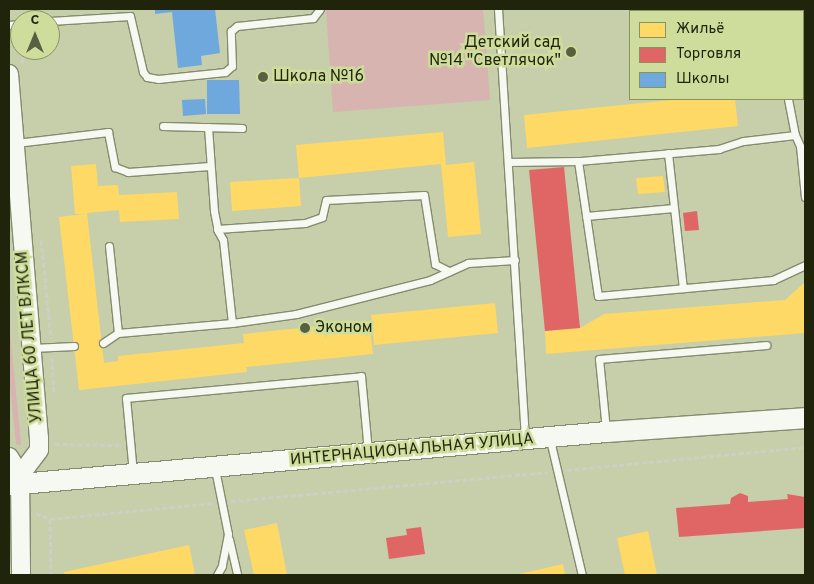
<!DOCTYPE html>
<html>
<head>
<meta charset="utf-8">
<style>
	body { margin:0 }
	#map { position:relative; width:814px; height:584px; overflow:hidden; background:#c6ceaa; font-family:Overpass,sans-serif }
	div>[style] { position:absolute }
	.green>* { inset:0; background:#d7b4b0 }
	.homes>* { inset:0; background:#ffd966 }
	.shops>* { inset:0; background:#e06666 }
	.schools>* { inset:0; background:#6fa8dc }
	.path>* { height:3px; margin-top:-1.5px; transform-origin:0; background:repeating-linear-gradient(90deg,#cccfc4 0 5px,transparent 0 7.5px) }
	.roads { filter:drop-shadow(1px 0 #858b6f) drop-shadow(-1px 0 #858b6f) drop-shadow(0 1px #858b6f) drop-shadow(0 -1px #858b6f) }
	.service>* { height:7px; margin:-3.5px; padding:0 3.5px; transform-origin:3.5px; border-radius:3.5px; background:#f6f8f2 }
	.tertiary>* { height:18px; margin:-9px; padding:0 9px; transform-origin:9px; border-radius:9px; background:#f6f8f2 }
	.secondary>* { height:20px; margin:-10px; padding:0 10px; transform-origin:10px; border-radius:10px; background:#f6f8f2 }
	.dots>* { width:14px; height:14px; translate:-50% -50%; box-sizing:border-box; border:2px solid #cedd9b; border-radius:50% }
	span { translate:-50% -50%; white-space:nowrap; text-align:center; line-height:1.15; -webkit-text-stroke:5px #cedd9b; paint-order:stroke }
	.poi-label { font-size:16px; color:#1f240a }
	.right { translate:-100% -50%; text-align:right }
	.left { translate:0 -50%; text-align:left }
	.street-label { font-size:16px; color:#1f240a }
	.frame { position:absolute; inset:0; border:10px solid #1f240a; pointer-events:none }
	.legend { position:absolute; left:629px; top:10px; width:175px; height:90px; box-sizing:border-box; background:#cedd9b; border:1px solid #889361; margin:0; padding:6px 9px; list-style:none; font-size:15px; color:#1f240a }
	.legend li { display:flex; align-items:center; gap:10px; height:25px }
	.legend b { width:25px; border:1px solid #889361 }
	.north { position:absolute; left:10px; top:10px; width:50px; height:50px; box-sizing:border-box; background:#cedd9b; border:1px solid #889361; border-radius:50%; rotate:0deg; font-size:14px; font-weight:700; line-height:20px; text-align:center; color:#1f240a }
	.north::after { content:''; display:block; margin:auto; width:18px; height:22px; background:#596042; clip-path:polygon(50% 0,100% 100%,50% 72%,0 100%) }
</style>
</head>
<body>
<div id="map">
	<div class="green">
		<i style="clip-path:polygon(326px 9px,483px 9px,490px 100px,333px 112px)"></i>
		<i style="clip-path:polygon(9px 321px,21px 444px,20px 446px,16px 444px,9px 375px)"></i>
	</div>
	<div class="homes">
		<i style="clip-path:polygon(680px 99px,735px 99px,738px 126px,527px 148px,524px 115px)"></i>
		<i style="clip-path:polygon(443px 132px,446px 165px,474px 162px,481px 234px,448px 237px,441px 164px,299px 178px,296px 145px)"></i>
		<i style="clip-path:polygon(96px 164px,98px 186px,118px 185px,119px 195px,177px 192px,179px 219px,120px 222px,119px 210px,87px 213px,104px 363px,118px 361px,118px 356px,244px 343px,243px 334px,369px 321px,373px 354px,246px 367px,247px 372px,79px 390px,59px 217px,85px 214px,75px 214px,71px 166px)"></i>
		<i style="clip-path:polygon(663px 176px,665px 192px,638px 194px,636px 178px)"></i>
		<i style="clip-path:polygon(299px 178px,301px 206px,232px 211px,230px 182px)"></i>
		<i style="clip-path:polygon(805px 282px,805px 333px,546px 354px,545px 331px,580px 328px,604px 314px,785px 300px)"></i>
		<i style="clip-path:polygon(495px 303px,498px 333px,374px 345px,371px 315px)"></i>
		<i style="clip-path:polygon(277px 523px,287px 575px,254px 575px,244px 530px)"></i>
		<i style="clip-path:polygon(648px 531px,657px 575px,625px 575px,617px 538px)"></i>
		<i style="clip-path:polygon(189px 545px,195px 575px,65px 575px,64px 572px)"></i>
		<i style="clip-path:polygon(563px 564px,565px 575px,519px 575px,519px 574px)"></i>
	</div>
	<div class="shops">
		<i style="clip-path:polygon(564px 167px,580px 328px,545px 331px,529px 170px)"></i>
		<i style="clip-path:polygon(697px 211px,699px 230px,685px 231px,683px 213px)"></i>
		<i style="clip-path:polygon(740px 493px,748px 496px,748px 502px,788px 499px,787px 494px,805px 497px,805px 528px,679px 537px,676px 508px,730px 504px,731px 498px)"></i>
		<i style="clip-path:polygon(421px 527px,425px 554px,389px 559px,386px 538px,407px 535px,406px 529px)"></i>
	</div>
	<div class="schools">
		<i style="clip-path:polygon(155px 9px,215px 9px,220px 53px,201px 56px,202px 65px,178px 68px,172px 12px,155px 14px)"></i>
		<i style="clip-path:polygon(207px 80px,239px 80px,240px 114px,207px 114px)"></i>
		<i style="clip-path:polygon(205px 99px,206px 114px,183px 116px,182px 100px)"></i>
	</div>
	<div class="path">
		<i style="left:21px;top:50px;width:14px;rotate:82deg"></i>
		<i style="left:41px;top:240px;width:99px;rotate:84.2deg"></i>
		<i style="left:52px;top:357px;width:38px;rotate:87deg"></i>
		<i style="left:55px;top:444px;width:64px;rotate:0.9deg"></i>
		<i style="left:567px;top:470px;width:239px;rotate:-5.5deg"></i>
		<i style="left:231px;top:501px;width:318px;rotate:-5.2deg"></i>
		<i style="left:36px;top:513px;width:15px;rotate:23deg"></i>
		<i style="left:50px;top:519px;width:56px;rotate:89deg"></i>
		<i style="left:50px;top:519px;width:163px;rotate:-5.6deg"></i>
	</div>
	<div class="roads">
		<div class="service">
			<i style="left:498px;top:9px;width:430px;rotate:86.4deg"></i>
			<i style="left:50px;top:21px;width:80px;rotate:-3.6deg"></i>
			<i style="left:130px;top:16px;width:57px;rotate:76.9deg"></i>
			<i style="left:143px;top:72px;width:6px;rotate:51deg"></i>
			<i style="left:147px;top:77px;width:11px;rotate:10deg"></i>
			<i style="left:158px;top:79px;width:67px;rotate:-6deg"></i>
			<i style="left:225px;top:72px;width:9px;rotate:-41deg"></i>
			<i style="left:232px;top:66px;width:35px;rotate:-92deg"></i>
			<i style="left:231px;top:31px;width:8px;rotate:-40deg"></i>
			<i style="left:237px;top:26px;width:76px;rotate:-6deg"></i>
			<i style="left:313px;top:18px;width:11px;rotate:-52deg"></i>
			<i style="left:9px;top:25px;width:11px;rotate:-5deg"></i>
			<i style="left:803px;top:40px;width:2px;rotate:-27deg"></i>
			<i style="left:788px;top:99px;width:37px;rotate:79deg"></i>
			<i style="left:163px;top:126px;width:79px;rotate:1.5deg"></i>
			<i style="left:208px;top:127px;width:84px;rotate:85.9deg"></i>
			<i style="left:214px;top:211px;width:20px;rotate:79deg"></i>
			<i style="left:218px;top:231px;width:10px;rotate:61deg"></i>
			<i style="left:223px;top:240px;width:83px;rotate:83.8deg"></i>
			<i style="left:16px;top:143px;width:93px;rotate:-6.8deg"></i>
			<i style="left:108px;top:132px;width:36px;rotate:79deg"></i>
			<i style="left:115px;top:167px;width:14px;rotate:21deg"></i>
			<i style="left:128px;top:172px;width:82px;rotate:-4.2deg"></i>
			<i style="left:668px;top:153px;width:136px;rotate:83.7deg"></i>
			<i style="left:509px;top:162px;width:69px;rotate:-0.8deg"></i>
			<i style="left:805px;top:197px;width:51px;rotate:-95.6deg"></i>
			<i style="left:800px;top:146px;width:12px;rotate:-114deg"></i>
			<i style="left:795px;top:135px;width:52px;rotate:173.4deg"></i>
			<i style="left:743px;top:141px;width:25px;rotate:162deg"></i>
			<i style="left:719px;top:149px;width:142px;rotate:175.1deg"></i>
			<i style="left:578px;top:161px;width:136px;rotate:81.6deg"></i>
			<i style="left:598px;top:296px;width:176px;rotate:-5.2deg"></i>
			<i style="left:773px;top:280px;width:35px;rotate:-25deg"></i>
			<i style="left:586px;top:216px;width:88px;rotate:-5.2deg"></i>
			<i style="left:217px;top:229px;width:88px;rotate:-3.9deg"></i>
			<i style="left:305px;top:223px;width:18px;rotate:-19deg"></i>
			<i style="left:322px;top:217px;width:17px;rotate:-77deg"></i>
			<i style="left:326px;top:200px;width:98px;rotate:-2.9deg"></i>
			<i style="left:424px;top:195px;width:70px;rotate:80.9deg"></i>
			<i style="left:435px;top:264px;width:16px;rotate:27deg"></i>
			<i style="left:109px;top:246px;width:87px;rotate:84.1deg"></i>
			<i style="left:118px;top:333px;width:114px;rotate:-5deg"></i>
			<i style="left:232px;top:323px;width:65px;rotate:-8deg"></i>
			<i style="left:296px;top:314px;width:138px;rotate:-14.2deg"></i>
			<i style="left:430px;top:280px;width:42px;rotate:-24.1deg"></i>
			<i style="left:468px;top:263px;width:47px;rotate:-3.7deg"></i>
			<i style="left:103px;top:343px;width:18px;rotate:-34deg"></i>
			<i style="left:32px;top:348px;width:42px;rotate:-2.7deg"></i>
			<i style="left:606px;top:430px;width:71px;rotate:-95.6deg"></i>
			<i style="left:599px;top:359px;width:168px;rotate:-4.8deg"></i>
			<i style="left:550px;top:440px;width:139px;rotate:76.7deg"></i>
			<i style="left:215px;top:469px;width:66px;rotate:78.7deg"></i>
			<i style="left:228px;top:534px;width:33px;rotate:101deg"></i>
			<i style="left:222px;top:566px;width:10px;rotate:119deg"></i>
			<i style="left:133px;top:473px;width:75px;rotate:-95.3deg"></i>
			<i style="left:126px;top:398px;width:236px;rotate:-5.3deg"></i>
			<i style="left:361px;top:376px;width:76px;rotate:84.7deg"></i>
			<i style="left:229px;top:539px;width:37px;rotate:77deg"></i>
		</div>
		<div class="tertiary">
			<i style="left:9px;top:74px;width:365px;rotate:85.3deg"></i>
			<i style="left:39px;top:438px;width:12px;rotate:90deg"></i>
			<i style="left:39px;top:450px;width:31px;rotate:127deg"></i>
			<i style="left:9px;top:457px;width:21px;rotate:59deg"></i>
			<i style="left:20px;top:475px;width:100px;rotate:89.4deg"></i>
		</div>
		<div class="secondary">
			<i style="left:9px;top:485px;width:599px;rotate:-5.07deg"></i>
			<i style="left:606px;top:432px;width:199px;rotate:-4deg"></i>
		</div>
	</div>
	<div class="dots">
		<i style="left:571px;top:52px;background:#596042"></i>
		<i style="left:263px;top:77px;background:#596042"></i>
		<i style="left:305px;top:328px;background:#596042"></i>
	</div>
	<div class="poi-label">
		<span class="right" style="left:561px;top:52px">Детский сад<br>№14 "Светлячок"</span>
		<span class="left" style="left:273px;top:77px">Школа №16</span>
		<span class="left" style="left:315px;top:328px">Эконом</span>
	</div>
	<div class="street-label">
		<span style="left:30px;top:337px;rotate:-95deg">УЛИЦА 60 ЛЕТ ВЛКСМ</span>
		<span style="left:412px;top:450px;rotate:-5deg">ИНТЕРНАЦИОНАЛЬНАЯ УЛИЦА</span>
	</div>
	<div class="frame"></div>
	<ul class="legend">
	<li><b style="height:14px;background:#ffd966"></b>Жильё</li>
	<li><b style="height:14px;background:#e06666"></b>Торговля</li>
	<li><b style="height:14px;background:#6fa8dc"></b>Школы</li>
	</ul>
	<div class="north">С</div>
</div>
</body>
</html>
